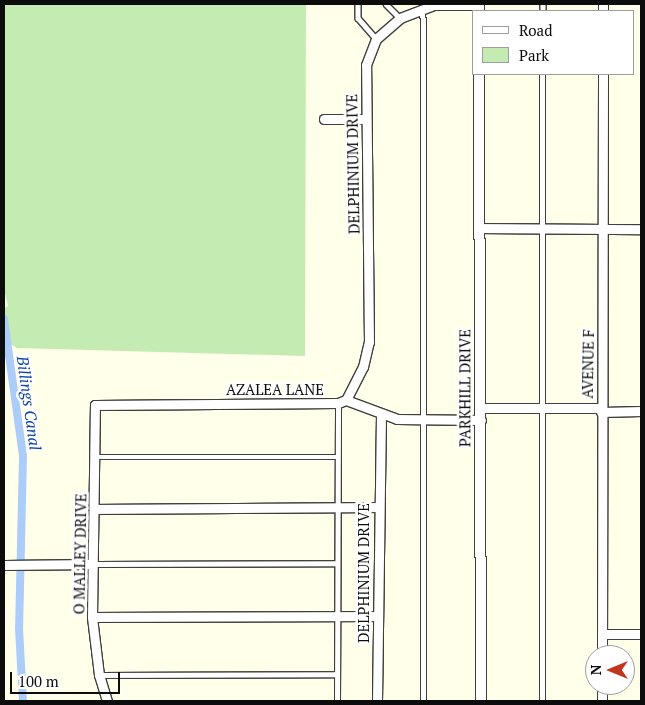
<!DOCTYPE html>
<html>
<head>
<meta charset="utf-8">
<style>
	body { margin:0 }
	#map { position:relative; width:645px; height:705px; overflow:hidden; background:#ffffea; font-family:"PT Serif",serif }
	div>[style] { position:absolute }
	.green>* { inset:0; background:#c4ebb2 }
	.canal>* { height:8px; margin:-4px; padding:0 4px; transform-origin:4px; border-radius:4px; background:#accdf9 }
	.roads { filter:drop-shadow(1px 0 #3f3f3f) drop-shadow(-1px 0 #3f3f3f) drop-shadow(0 1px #3f3f3f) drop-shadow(0 -1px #3f3f3f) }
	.service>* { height:4.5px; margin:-2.25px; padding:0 2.25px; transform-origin:2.25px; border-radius:2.25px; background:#fff }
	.minor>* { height:9px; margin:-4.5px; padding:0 4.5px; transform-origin:4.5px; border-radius:4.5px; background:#fff }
	.tertiary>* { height:10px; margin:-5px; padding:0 5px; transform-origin:5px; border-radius:5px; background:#fff }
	span { translate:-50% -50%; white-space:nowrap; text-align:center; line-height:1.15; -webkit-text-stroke:5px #fff; paint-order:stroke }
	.street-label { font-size:15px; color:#0c0c0c }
	.water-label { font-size:16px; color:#0f45a3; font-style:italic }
	.frame { position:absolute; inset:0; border:5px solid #0c0c0c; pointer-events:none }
	.legend { position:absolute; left:472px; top:10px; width:162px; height:65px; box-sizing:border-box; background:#fff; border:1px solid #9e9e9e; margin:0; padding:6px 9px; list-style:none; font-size:15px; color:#0c0c0c }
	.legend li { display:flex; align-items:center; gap:10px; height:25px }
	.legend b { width:25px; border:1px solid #9e9e9e }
	.north { position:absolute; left:585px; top:645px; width:50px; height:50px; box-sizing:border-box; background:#fff; border:1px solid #9e9e9e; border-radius:50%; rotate:270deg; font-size:14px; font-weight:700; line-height:20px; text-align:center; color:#0c0c0c }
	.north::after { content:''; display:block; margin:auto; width:18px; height:22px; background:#c2361d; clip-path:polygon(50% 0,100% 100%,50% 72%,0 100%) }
	.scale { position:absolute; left:10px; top:672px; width:110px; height:22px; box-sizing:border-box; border:2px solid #0c0c0c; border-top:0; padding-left:6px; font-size:15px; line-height:18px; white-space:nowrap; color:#0c0c0c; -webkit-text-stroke:4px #fff; paint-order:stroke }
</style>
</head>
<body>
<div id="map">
	<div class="green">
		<i style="clip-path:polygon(4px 4px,306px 4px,305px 356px,17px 348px,4px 340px,4px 308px,8px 306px,4px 289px)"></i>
	</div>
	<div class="canal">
		<i style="left:4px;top:319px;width:138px;rotate:82.1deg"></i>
		<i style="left:23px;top:456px;width:172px;rotate:91.3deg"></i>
		<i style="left:19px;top:628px;width:73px;rotate:86.9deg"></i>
	</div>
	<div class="roads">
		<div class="service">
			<i style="left:358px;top:4px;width:14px;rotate:90deg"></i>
			<i style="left:358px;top:18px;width:28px;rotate:49deg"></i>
			<i style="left:386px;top:4px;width:20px;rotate:45deg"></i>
			<i style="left:543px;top:4px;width:7px;rotate:90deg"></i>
			<i style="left:423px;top:8px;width:693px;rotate:89.92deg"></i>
			<i style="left:543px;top:74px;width:627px;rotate:90deg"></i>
			<i style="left:95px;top:457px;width:242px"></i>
			<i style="left:94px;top:564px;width:243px;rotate:-0.2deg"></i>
			<i style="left:99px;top:675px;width:238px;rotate:-0.2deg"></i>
			<i style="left:337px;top:701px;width:298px;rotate:-89.8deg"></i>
		</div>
		<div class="minor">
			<i style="left:603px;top:11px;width:7px;rotate:-90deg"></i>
			<i style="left:324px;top:119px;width:42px"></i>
			<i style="left:479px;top:228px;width:162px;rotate:0.4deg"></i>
			<i style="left:346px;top:400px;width:37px;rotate:-63deg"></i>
			<i style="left:363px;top:367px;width:26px;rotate:-77deg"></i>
			<i style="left:369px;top:342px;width:277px;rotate:-90.6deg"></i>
			<i style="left:366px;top:65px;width:28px;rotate:-69deg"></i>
			<i style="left:376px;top:39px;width:32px;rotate:-41deg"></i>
			<i style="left:400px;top:18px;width:36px;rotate:-21deg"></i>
			<i style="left:434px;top:5px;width:45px"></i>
			<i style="left:481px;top:408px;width:120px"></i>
			<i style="left:601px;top:412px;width:40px;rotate:-1.4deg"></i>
			<i style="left:95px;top:509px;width:282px;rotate:-0.4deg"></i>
			<i style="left:4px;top:565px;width:89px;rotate:-0.6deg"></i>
			<i style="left:92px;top:617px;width:286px;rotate:-0.2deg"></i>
			<i style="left:602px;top:634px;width:39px"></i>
			<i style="left:602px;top:655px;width:581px;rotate:-89.9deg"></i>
			<i style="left:602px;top:685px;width:16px;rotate:90deg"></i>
			<i style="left:107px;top:701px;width:27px;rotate:-107deg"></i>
			<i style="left:99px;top:675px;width:58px;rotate:-96.9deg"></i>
			<i style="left:92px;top:617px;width:212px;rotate:-89.2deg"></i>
			<i style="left:95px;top:405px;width:243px;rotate:-0.5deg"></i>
			<i style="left:338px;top:403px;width:9px;rotate:-21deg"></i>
			<i style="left:346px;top:400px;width:54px;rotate:20.4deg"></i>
			<i style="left:397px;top:419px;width:84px;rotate:0.7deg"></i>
			<i style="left:377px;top:701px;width:286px;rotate:-89.2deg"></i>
		</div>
		<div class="tertiary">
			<i style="left:479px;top:11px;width:7px;rotate:-90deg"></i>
			<i style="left:479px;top:74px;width:627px;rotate:89.82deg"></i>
		</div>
	</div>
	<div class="street-label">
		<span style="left:353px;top:164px;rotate:-91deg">DELPHINIUM DRIVE</span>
		<span style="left:588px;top:364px;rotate:-89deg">AVENUE F</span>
		<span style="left:465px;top:388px;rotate:-90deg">PARKHILL DRIVE</span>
		<span style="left:275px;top:390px">AZALEA LANE</span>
		<span style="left:80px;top:554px;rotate:-89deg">O MALLEY DRIVE</span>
		<span style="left:364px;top:573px;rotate:-90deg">DELPHINIUM DRIVE</span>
	</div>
	<div class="water-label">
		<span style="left:29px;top:403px;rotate:82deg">Billings Canal</span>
	</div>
	<div class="frame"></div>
	<ul class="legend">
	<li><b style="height:6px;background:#fff"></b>Road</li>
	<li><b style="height:14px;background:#c4ebb2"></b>Park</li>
	</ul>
	<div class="north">N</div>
	<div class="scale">100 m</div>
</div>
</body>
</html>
